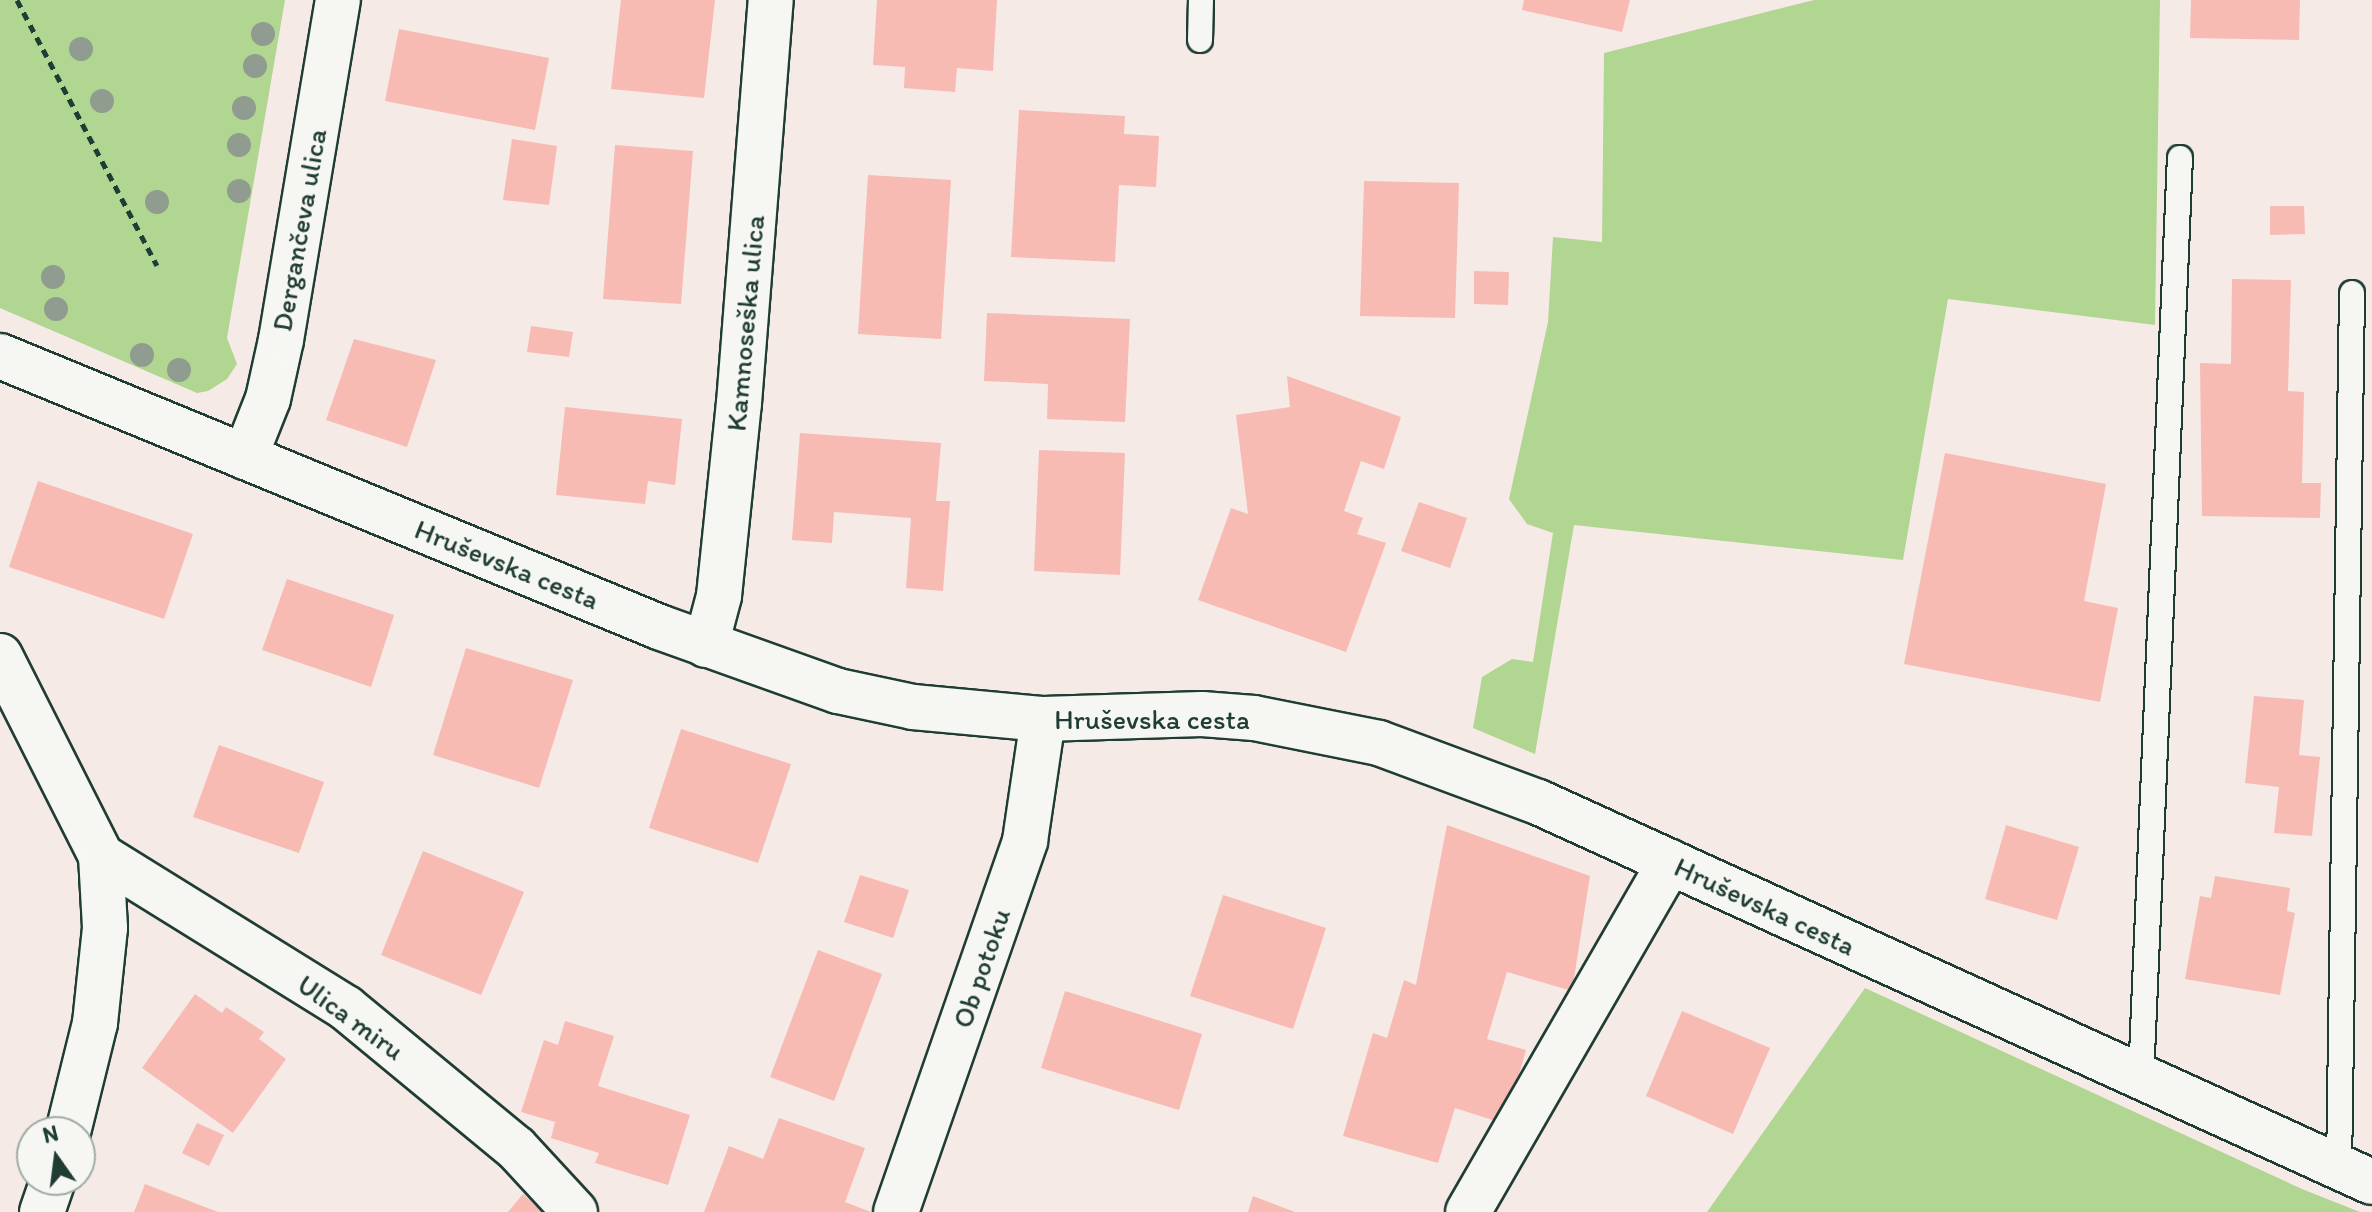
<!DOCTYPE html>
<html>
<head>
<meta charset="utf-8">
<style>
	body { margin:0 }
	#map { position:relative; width:2372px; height:1212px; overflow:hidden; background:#f6eae6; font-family:Itim,sans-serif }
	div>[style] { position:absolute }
	.green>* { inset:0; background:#b0d692 }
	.building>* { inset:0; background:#f7bbb4 }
	.path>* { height:5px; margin-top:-2.5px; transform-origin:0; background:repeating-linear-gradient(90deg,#1f3d34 0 8px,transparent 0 14px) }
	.roads { filter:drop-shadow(2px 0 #1f3d34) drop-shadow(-2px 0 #1f3d34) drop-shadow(0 2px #1f3d34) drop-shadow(0 -2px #1f3d34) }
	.service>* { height:24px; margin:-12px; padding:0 12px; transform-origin:12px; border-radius:12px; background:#f6f6f2 }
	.minor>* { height:44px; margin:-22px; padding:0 22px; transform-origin:22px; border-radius:22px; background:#f6f6f2 }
	.tertiary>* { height:44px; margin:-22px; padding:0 22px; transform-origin:22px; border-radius:22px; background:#f6f6f2 }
	.trees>* { width:24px; height:24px; margin:-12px; border-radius:50%; background:#909c8f }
	span { translate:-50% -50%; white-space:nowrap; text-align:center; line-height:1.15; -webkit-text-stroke:8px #f6f6f2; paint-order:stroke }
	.street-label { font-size:28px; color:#1f3d34 }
	.north { position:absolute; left:16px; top:1116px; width:80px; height:80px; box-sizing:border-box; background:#f6f6f2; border:2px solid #a0aca6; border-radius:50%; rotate:346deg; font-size:22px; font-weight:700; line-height:32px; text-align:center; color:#1f3d34 }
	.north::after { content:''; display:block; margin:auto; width:28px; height:36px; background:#1f3d34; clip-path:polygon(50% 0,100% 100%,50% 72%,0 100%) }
</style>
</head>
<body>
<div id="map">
	<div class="green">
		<i style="clip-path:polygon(0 0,285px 0,227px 338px,237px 364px,227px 379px,208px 391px,197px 393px,0 308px)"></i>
		<i style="clip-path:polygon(1814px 0,2160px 0,2155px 325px,1948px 299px,1903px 560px,1574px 525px,1535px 754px,1473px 728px,1482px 677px,1512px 659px,1533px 662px,1553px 533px,1527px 524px,1509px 499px,1548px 322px,1553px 237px,1602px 242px,1604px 53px)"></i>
		<i style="clip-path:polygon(1865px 988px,2302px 1189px,2360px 1212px,1707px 1212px)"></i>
	</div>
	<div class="building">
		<i style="clip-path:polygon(621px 0,715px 0,704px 98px,611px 89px)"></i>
		<i style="clip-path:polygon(877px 0,997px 0,993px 71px,957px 68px,955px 92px,904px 88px,905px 67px,873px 65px)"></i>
		<i style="clip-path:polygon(1524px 0,1630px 0,1622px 32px,1522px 10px)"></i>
		<i style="clip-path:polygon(2191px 0,2300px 0,2299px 40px,2190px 38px)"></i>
		<i style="clip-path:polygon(399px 29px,549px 58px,535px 130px,385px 101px)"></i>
		<i style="clip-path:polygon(1019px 110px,1125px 116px,1124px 134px,1159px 136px,1156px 187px,1119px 185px,1115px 262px,1011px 257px)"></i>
		<i style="clip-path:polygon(512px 139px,557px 146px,549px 205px,503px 200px)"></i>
		<i style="clip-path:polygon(615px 145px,693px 151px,681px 304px,603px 299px)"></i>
		<i style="clip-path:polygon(868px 175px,951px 180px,941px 339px,858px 334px)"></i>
		<i style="clip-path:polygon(1364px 181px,1459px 183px,1455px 318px,1360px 316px)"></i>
		<i style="clip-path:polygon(2270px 206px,2304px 206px,2305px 234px,2270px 235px)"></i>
		<i style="clip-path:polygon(1474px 271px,1509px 272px,1508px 305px,1474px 304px)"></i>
		<i style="clip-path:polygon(2232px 279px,2291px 280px,2288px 391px,2304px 392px,2302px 483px,2321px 483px,2320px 518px,2202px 516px,2200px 363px,2231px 364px)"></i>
		<i style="clip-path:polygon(987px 313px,1130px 319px,1125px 422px,1047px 419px,1048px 384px,984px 381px)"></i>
		<i style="clip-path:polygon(531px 326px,573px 332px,569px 357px,527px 352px)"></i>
		<i style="clip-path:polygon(354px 339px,436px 360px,407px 447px,326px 420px)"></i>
		<i style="clip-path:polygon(1287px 376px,1401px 417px,1384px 469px,1361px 461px,1344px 511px,1363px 518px,1357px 534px,1386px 543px,1346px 652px,1198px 600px,1231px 508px,1248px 514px,1236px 415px,1290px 407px)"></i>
		<i style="clip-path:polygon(565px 407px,682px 419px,675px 485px,648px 481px,645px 504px,556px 495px)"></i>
		<i style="clip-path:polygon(800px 433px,941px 443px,936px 501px,950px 501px,943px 591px,906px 588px,911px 518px,834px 512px,832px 543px,792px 540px)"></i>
		<i style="clip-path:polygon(1039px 450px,1125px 453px,1120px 575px,1034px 571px)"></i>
		<i style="clip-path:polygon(1945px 453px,2106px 484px,2084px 601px,2118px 608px,2100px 702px,1904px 664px)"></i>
		<i style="clip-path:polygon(38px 481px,193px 534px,164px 619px,9px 567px)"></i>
		<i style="clip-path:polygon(1419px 502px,1467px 518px,1450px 568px,1401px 551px)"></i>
		<i style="clip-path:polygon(287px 579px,394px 615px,371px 687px,262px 650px)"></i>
		<i style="clip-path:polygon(466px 648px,573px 680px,539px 788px,433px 755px)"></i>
		<i style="clip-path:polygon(2254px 696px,2304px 700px,2299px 755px,2320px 757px,2312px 836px,2274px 833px,2279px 787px,2245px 783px)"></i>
		<i style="clip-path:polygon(681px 729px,791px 764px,758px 863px,649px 828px)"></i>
		<i style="clip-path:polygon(219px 745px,324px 782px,299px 853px,193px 817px)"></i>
		<i style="clip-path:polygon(1447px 825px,1590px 876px,1572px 991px,1507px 972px,1487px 1039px,1526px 1050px,1505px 1124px,1455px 1108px,1438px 1163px,1343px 1136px,1373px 1033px,1387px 1038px,1404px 980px,1416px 985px)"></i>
		<i style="clip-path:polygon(2006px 825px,2079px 847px,2057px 920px,1985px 899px)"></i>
		<i style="clip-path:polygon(423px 851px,524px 892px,481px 995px,381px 955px)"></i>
		<i style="clip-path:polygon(860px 875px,909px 890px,893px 938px,844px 922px)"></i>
		<i style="clip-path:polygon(2215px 876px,2290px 888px,2287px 911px,2295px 913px,2280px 995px,2185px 979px,2200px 896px,2211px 898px)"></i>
		<i style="clip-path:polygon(1223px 895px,1326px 928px,1293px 1029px,1190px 996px)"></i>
		<i style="clip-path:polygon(818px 950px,882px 974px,834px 1101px,770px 1077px)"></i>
		<i style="clip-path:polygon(1065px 991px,1202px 1034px,1179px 1110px,1041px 1068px)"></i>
		<i style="clip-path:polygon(195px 994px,222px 1013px,226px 1007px,264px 1032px,259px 1039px,286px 1059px,233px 1133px,142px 1068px)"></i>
		<i style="clip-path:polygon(1682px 1011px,1770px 1048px,1733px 1134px,1646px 1096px)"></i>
		<i style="clip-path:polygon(565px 1021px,614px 1036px,598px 1086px,690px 1115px,668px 1185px,595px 1163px,599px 1153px,551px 1138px,555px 1122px,521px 1112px,544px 1040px,558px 1045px)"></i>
		<i style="clip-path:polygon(779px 1118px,865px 1148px,845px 1202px,871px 1212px,704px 1212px,729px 1146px,763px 1159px)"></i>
		<i style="clip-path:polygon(197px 1123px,224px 1135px,209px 1166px,182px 1153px)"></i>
		<i style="clip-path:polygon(145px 1184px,218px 1212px,134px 1212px)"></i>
		<i style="clip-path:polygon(523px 1194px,543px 1212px,508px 1212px)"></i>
		<i style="clip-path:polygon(1253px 1196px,1295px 1212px,1248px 1212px)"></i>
	</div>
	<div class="path">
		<i style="left:17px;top:0;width:300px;rotate:62.2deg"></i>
	</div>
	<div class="roads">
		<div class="service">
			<i style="left:1200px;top:40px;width:40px;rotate:-88.6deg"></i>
			<i style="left:2141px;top:1079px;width:922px;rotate:-87.58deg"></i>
			<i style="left:2339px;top:1169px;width:876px;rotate:-89.15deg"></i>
		</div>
		<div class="minor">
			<i style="left:245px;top:457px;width:62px;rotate:-68.4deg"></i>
			<i style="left:268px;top:399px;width:60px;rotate:-77.6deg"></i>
			<i style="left:281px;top:340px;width:345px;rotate:-80.5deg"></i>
			<i style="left:706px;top:645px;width:51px;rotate:-75.1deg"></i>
			<i style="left:719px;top:596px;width:194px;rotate:-84.1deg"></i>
			<i style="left:739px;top:403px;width:404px;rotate:-85.5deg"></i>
			<i style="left:0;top:656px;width:224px;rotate:63.2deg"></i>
			<i style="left:101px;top:856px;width:72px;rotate:86.8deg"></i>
			<i style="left:105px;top:928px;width:96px;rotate:96deg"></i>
			<i style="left:95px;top:1023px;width:112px;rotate:103.9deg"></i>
			<i style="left:101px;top:856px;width:288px;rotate:31.8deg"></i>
			<i style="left:346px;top:1008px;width:220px;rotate:39.5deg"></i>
			<i style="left:516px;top:1148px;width:87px;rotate:47.3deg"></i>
			<i style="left:42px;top:1212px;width:34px;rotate:-71deg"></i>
			<i style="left:896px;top:1212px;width:393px;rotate:-70.8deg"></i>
			<i style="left:1025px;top:841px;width:123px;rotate:-81.6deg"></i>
			<i style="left:1468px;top:1212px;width:404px;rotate:-60deg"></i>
		</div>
		<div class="tertiary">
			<i style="left:0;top:356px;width:713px;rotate:22.35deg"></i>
			<i style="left:659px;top:627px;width:190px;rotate:19.7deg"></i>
			<i style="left:838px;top:691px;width:77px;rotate:12deg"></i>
			<i style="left:913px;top:707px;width:131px;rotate:5.3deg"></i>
			<i style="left:1043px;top:719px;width:159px;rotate:-1.8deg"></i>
			<i style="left:1202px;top:714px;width:52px;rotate:4.4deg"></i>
			<i style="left:1254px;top:718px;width:127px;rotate:11.3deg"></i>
			<i style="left:1379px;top:743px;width:170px;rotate:20.4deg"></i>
			<i style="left:1538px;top:802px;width:916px;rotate:24.5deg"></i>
		</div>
	</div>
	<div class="trees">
		<i style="left:263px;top:34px"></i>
		<i style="left:81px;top:49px"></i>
		<i style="left:255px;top:66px"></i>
		<i style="left:102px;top:101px"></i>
		<i style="left:244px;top:108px"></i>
		<i style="left:239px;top:145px"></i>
		<i style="left:239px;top:191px"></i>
		<i style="left:157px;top:202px"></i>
		<i style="left:53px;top:277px"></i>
		<i style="left:56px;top:309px"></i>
		<i style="left:142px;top:355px"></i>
		<i style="left:179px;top:370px"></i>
	</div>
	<div class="street-label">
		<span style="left:299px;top:230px;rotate:-80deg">Dergančeva ulica</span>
		<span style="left:745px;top:323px;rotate:-85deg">Kamnoseška ulica</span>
		<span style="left:507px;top:564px;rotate:22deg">Hruševska cesta</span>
		<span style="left:1152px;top:719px">Hruševska cesta</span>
		<span style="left:1765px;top:906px;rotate:25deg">Hruševska cesta</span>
		<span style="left:981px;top:968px;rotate:-71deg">Ob potoku</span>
		<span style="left:351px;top:1017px;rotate:36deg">Ulica miru</span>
	</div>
	<div class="north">N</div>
</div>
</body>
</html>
